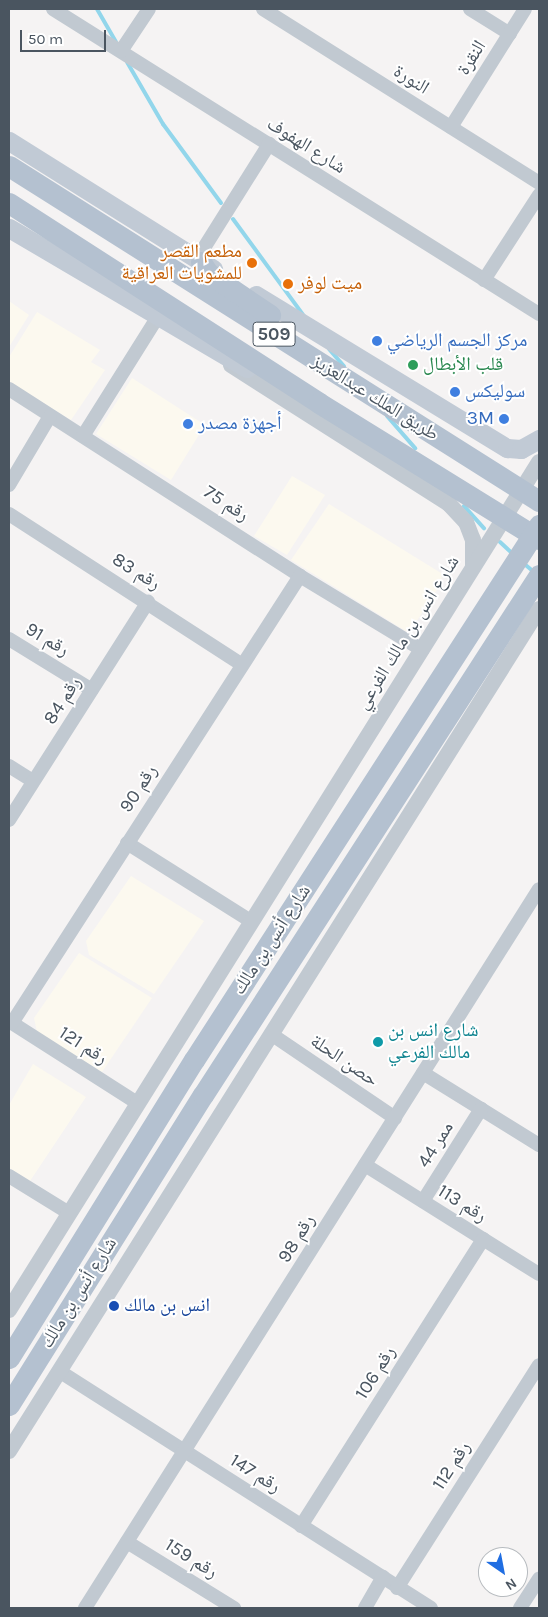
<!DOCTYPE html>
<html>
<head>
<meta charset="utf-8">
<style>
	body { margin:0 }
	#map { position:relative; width:548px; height:1617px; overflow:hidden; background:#f5f3f3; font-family:Karla,"Noto Naskh Arabic",sans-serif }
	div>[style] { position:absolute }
	.commercial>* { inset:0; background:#fcf9ef }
	.stream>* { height:4px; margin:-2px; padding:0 2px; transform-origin:2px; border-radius:2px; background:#92d6eb }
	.minor>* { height:14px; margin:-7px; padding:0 7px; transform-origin:7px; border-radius:7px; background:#c1c9d1 }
	.tertiary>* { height:16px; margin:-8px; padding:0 8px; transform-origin:8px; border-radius:8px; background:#c1c9d1 }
	.secondary>* { height:19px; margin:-9.5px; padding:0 9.5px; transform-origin:9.5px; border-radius:9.5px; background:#c1cad5 }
	.primary>* { height:21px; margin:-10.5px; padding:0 10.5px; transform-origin:10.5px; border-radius:10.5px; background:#b4c1d0 }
	.primary-bridge>* { height:21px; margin:-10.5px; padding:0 10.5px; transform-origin:10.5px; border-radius:10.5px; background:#b4c1d0 }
	.dots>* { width:14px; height:14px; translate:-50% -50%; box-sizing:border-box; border:2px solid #fff; border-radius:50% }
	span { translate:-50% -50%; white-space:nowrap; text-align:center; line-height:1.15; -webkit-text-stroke:4px #fff; paint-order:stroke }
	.shield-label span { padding:1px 4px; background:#fff; border:1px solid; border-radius:4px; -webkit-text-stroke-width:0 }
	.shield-label { font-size:18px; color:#4a5560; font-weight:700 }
	.street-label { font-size:19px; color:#4a5560 }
	.food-label { font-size:19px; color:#c56008 }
	.right { translate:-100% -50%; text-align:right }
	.left { translate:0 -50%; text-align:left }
	.shop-label { font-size:19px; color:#366cbe }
	.leisure-label { font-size:19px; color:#27864d }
	.culture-label { font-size:19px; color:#0d838f }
	.transit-label { font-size:19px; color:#164399 }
	.frame { position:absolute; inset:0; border:10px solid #4a5560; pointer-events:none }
	.north { position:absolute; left:478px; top:1547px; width:50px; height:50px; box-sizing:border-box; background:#fff; border:1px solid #b7bbbf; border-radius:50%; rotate:147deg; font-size:14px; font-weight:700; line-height:20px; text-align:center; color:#4a5560 }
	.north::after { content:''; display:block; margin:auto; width:18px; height:22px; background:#206ee2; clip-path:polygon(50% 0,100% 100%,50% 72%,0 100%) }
	.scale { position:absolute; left:20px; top:30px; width:86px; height:22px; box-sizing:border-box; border:2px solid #4a5560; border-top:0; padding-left:6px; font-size:15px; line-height:18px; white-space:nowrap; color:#4a5560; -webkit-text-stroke:4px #fff; paint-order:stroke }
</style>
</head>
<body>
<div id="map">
	<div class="commercial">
		<i style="clip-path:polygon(9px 301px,29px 315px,9px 347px)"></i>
		<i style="clip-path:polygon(37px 312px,100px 350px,91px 362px,105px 370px,71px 420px,9px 382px,9px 357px)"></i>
		<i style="clip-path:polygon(132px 378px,205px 425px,171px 480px,96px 434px)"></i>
		<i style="clip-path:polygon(292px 476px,325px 495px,287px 555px,254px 536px)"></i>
		<i style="clip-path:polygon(329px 504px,441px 573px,442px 582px,409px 633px,291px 560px)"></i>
		<i style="clip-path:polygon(131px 876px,204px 921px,154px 994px,89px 955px,86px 941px)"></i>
		<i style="clip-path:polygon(79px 953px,152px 998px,102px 1072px,37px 1032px,34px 1018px)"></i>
		<i style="clip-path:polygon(33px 1064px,86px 1097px,30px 1181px,9px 1168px,9px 1105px)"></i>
	</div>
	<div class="stream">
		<i style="left:97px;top:9px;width:38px;rotate:60deg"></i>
		<i style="left:127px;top:62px;width:72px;rotate:59.9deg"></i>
		<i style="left:163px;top:124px;width:98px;rotate:53.7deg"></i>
		<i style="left:233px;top:219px;width:120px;rotate:53.8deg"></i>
		<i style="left:329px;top:349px;width:23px;rotate:49deg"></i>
		<i style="left:387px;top:416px;width:43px;rotate:48.8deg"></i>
		<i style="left:464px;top:506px;width:30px;rotate:48deg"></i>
		<i style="left:500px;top:542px;width:18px;rotate:43deg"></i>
		<i style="left:522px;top:562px;width:16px;rotate:40deg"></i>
	</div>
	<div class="minor">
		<i style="left:53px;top:9px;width:574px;rotate:32.11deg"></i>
		<i style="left:263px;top:9px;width:326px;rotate:32.2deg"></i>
		<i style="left:470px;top:9px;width:47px;rotate:32deg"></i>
		<i style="left:121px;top:51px;width:50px;rotate:-56.3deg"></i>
		<i style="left:451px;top:127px;width:139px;rotate:-57.9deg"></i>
		<i style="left:197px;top:259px;width:136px;rotate:-57.9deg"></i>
		<i style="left:484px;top:280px;width:101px;rotate:-57.1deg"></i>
		<i style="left:9px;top:389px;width:346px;rotate:32.7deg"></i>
		<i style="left:300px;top:576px;width:143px;rotate:31.2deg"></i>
		<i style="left:83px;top:436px;width:143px;rotate:-57.9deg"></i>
		<i style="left:9px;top:485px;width:80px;rotate:-59.3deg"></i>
		<i style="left:9px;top:514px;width:276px;rotate:32.9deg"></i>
		<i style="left:9px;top:639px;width:97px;rotate:31.6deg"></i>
		<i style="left:9px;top:766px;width:28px;rotate:32deg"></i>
		<i style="left:9px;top:820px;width:259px;rotate:-57.5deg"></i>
		<i style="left:127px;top:843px;width:146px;rotate:32.2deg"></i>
		<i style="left:9px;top:1021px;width:152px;rotate:32.6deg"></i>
		<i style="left:12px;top:1023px;width:532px;rotate:-57.21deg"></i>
		<i style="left:271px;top:1034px;width:150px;rotate:34.1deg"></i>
		<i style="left:423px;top:1073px;width:137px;rotate:31.8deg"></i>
		<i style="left:365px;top:1165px;width:205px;rotate:32.1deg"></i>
		<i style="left:9px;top:1176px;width:70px;rotate:31.7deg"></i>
		<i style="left:423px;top:1201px;width:109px;rotate:-57.8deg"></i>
		<i style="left:59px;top:1371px;width:441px;rotate:32.5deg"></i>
		<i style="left:301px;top:1526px;width:340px;rotate:-57.6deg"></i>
		<i style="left:127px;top:1542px;width:126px;rotate:31.7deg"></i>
		<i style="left:397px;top:1588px;width:264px;rotate:-57.5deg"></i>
		<i style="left:85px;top:1608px;width:850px;rotate:-57.73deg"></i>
		<i style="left:365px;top:1608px;width:36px;rotate:-60deg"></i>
		<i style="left:520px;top:1608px;width:35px;rotate:-57deg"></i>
	</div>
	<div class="tertiary">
		<i style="left:231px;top:365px;width:259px;rotate:32.5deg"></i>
		<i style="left:449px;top:504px;width:25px;rotate:47deg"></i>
		<i style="left:466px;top:522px;width:19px;rotate:69deg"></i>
		<i style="left:473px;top:540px;width:26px;rotate:90deg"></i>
		<i style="left:9px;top:1310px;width:1000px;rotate:-57.99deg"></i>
		<i style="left:9px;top:1451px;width:995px;rotate:-57.81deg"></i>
	</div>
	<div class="secondary">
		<i style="left:9px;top:141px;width:241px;rotate:32.1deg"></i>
		<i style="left:9px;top:228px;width:276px;rotate:30.5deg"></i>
		<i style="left:256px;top:295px;width:294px;rotate:31.4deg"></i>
		<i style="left:507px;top:448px;width:14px;rotate:4deg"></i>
		<i style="left:521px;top:449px;width:21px;rotate:-29deg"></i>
	</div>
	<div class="primary">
		<i style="left:9px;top:166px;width:627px;rotate:32.3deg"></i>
		<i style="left:9px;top:203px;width:369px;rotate:32.8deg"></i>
		<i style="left:319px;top:403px;width:259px;rotate:31.7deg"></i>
		<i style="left:201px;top:262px;width:13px;rotate:58deg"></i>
		<i style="left:208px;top:273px;width:75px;rotate:34.1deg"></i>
		<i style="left:9px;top:1358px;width:351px;rotate:-58.2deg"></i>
		<i style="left:9px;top:1405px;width:366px;rotate:-58deg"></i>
		<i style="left:203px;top:1095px;width:619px;rotate:-57.13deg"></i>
	</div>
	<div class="primary-bridge">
		<i style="left:194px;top:1060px;width:637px;rotate:-57.18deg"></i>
	</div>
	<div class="dots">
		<i style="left:252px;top:263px;background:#e8710a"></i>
		<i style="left:288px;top:284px;background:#e8710a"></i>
		<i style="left:377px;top:341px;background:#3f7fe0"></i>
		<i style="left:413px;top:365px;background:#2e9e5b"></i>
		<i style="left:455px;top:392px;background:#3f7fe0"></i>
		<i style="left:504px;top:419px;background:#3f7fe0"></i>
		<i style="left:188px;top:424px;background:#3f7fe0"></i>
		<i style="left:378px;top:1042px;background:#0f9aa8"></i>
		<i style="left:114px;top:1306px;background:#1a4fb4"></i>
	</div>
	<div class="shield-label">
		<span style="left:274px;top:334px">509</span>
	</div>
	<div class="street-label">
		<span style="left:472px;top:58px;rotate:-58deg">النقرة</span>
		<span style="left:411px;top:80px;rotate:32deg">النورة</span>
		<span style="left:306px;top:146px;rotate:32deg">شارع الهفوف</span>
		<span style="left:375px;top:398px;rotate:32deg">طريق الملك عبدالعزيز</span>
		<span style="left:226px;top:504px;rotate:33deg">رقم 75</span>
		<span style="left:136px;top:572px;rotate:32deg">رقم 83</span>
		<span style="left:408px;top:633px;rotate:-58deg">شارع انس بن مالك الفرعي</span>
		<span style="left:47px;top:640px;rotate:31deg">رقم 91</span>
		<span style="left:63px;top:701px;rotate:-57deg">رقم 84</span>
		<span style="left:139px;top:789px;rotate:-57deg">رقم 90</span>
		<span style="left:272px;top:940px;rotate:-57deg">شارع أنس بن مالك</span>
		<span style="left:83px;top:1046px;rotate:33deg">رقم 121</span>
		<span style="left:344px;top:1061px;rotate:34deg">حصن الحلة</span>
		<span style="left:436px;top:1145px;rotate:-58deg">ممر 44</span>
		<span style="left:462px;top:1204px;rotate:32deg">رقم 113</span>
		<span style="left:297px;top:1239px;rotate:-58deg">رقم 98</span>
		<span style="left:79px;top:1293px;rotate:-58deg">شارع أنس بن مالك</span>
		<span style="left:376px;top:1373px;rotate:-58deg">رقم 106</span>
		<span style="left:452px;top:1466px;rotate:-57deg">رقم 112</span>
		<span style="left:255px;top:1474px;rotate:32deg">رقم 147</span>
		<span style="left:191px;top:1559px;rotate:32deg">رقم 159</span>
	</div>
	<div class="food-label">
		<span class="right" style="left:242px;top:263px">مطعم القصر<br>للمشويات العراقية</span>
		<span class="left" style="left:298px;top:284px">ميت لوفر</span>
	</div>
	<div class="shop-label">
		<span class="left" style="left:387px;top:341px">مركز الجسم الرياضي</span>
		<span class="left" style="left:465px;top:392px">سوليكس</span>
		<span class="right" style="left:494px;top:419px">3M</span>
		<span class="left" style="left:198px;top:424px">أجهزة مصدر</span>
	</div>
	<div class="leisure-label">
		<span class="left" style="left:423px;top:365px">قلب الأبطال</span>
	</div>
	<div class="culture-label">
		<span class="left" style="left:388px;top:1042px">شارع انس بن<br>مالك الفرعي</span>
	</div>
	<div class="transit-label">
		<span class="left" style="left:124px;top:1306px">انس بن مالك</span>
	</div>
	<div class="frame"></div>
	<div class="north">N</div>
	<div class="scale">50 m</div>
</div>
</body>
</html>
